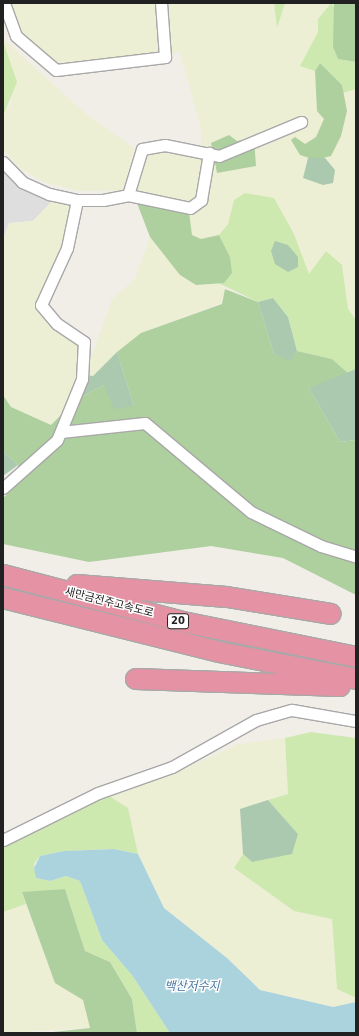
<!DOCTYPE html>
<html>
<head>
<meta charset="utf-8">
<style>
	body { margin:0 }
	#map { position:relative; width:359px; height:1036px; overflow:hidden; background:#f1eee8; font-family:"DejaVu Sans","Noto Sans KR",sans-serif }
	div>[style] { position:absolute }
	.residential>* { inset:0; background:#dfdede }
	.farmland>* { inset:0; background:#edefd4 }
	.grass>* { inset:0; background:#cde9b0 }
	.forest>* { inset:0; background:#aecf9e }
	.cemetery>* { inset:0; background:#aac9ae }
	.water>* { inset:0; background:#aad3dd }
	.roads { filter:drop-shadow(1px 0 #a8a8a8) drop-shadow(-1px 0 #a8a8a8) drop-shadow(0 1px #a8a8a8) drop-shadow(0 -1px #a8a8a8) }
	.street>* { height:11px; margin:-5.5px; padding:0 5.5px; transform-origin:5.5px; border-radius:5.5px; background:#fff }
	.highway>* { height:20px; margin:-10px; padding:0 10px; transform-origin:10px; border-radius:10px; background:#e593a4 }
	span { translate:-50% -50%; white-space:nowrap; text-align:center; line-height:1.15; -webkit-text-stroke:3px #fff; paint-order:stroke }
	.shield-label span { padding:1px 3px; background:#fff; border:1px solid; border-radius:3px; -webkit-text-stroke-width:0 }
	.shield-label { font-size:10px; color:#212121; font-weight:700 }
	.street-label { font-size:11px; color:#212121 }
	.water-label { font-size:12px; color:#49769f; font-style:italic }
	.frame { position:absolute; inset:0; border:4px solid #212121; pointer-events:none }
</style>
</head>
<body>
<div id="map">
	<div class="residential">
		<i style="clip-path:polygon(3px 171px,10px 179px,54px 199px,33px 221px,9px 223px,3px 239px)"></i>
	</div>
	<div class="farmland">
		<i style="clip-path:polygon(3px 3px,156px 3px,160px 54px,57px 63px,3px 16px)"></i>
		<i style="clip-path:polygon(165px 3px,274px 3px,277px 27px,285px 3px,331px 3px,318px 19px,318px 32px,301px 66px,315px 71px,317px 111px,324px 119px,316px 137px,305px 144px,300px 155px,308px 158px,304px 178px,335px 170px,325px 158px,331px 156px,347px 111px,343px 93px,356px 89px,356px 320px,348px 309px,342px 265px,309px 274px,294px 234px,234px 200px,228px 224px,219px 235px,201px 239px,192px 235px,189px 212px,136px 192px,143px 158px,152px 152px,203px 157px,200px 125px,180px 52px,171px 54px)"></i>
		<i style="clip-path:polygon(3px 39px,85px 113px,134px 148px,124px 190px,79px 191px,43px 182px,19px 167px,3px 149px,3px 116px,11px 103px)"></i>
		<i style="clip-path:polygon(54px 199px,72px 203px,63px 248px,38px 309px,79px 344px,79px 379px,66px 410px,51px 425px,11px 407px,3px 395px,3px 239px,9px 223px,33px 221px)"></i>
		<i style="clip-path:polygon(150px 237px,180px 275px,196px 285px,218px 283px,225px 289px,222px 303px,141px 333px,93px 376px,85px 375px,112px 299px,135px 279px)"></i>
		<i style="clip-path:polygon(285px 738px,288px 794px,240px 809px,243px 854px,234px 868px,294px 911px,332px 919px,337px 989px,356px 998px,356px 1002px,333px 1007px,260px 990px,227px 958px,164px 908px,138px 854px,128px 809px,106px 794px,174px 774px,238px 744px)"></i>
		<i style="clip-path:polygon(26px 904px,55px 983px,83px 1000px,90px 1028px,3px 1033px,3px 912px)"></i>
	</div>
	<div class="grass">
		<i style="clip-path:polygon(274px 3px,285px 3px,277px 28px)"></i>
		<i style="clip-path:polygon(331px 3px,336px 9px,333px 47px,338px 59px,356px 62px,356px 89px,343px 93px,342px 85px,320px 63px,315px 71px,300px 66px,318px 32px,318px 19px)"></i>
		<i style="clip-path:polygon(3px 41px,17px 82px,3px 116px)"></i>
		<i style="clip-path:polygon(245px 193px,274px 198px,294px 234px,309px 274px,326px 251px,342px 265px,348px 309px,356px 320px,356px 369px,349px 374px,332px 359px,297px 351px,288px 317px,273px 298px,258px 302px,218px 283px,224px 283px,230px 257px,219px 235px,228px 224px,234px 200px)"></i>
		<i style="clip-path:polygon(311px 732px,356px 738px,356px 998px,337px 989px,332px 919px,294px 911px,234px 868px,243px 854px,252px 862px,298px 834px,268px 800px,288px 794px,285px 738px)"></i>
		<i style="clip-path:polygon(106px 794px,128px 808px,138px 854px,114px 849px,64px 851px,40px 856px,34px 864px,36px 878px,50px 881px,66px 876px,80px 881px,102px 940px,132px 975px,170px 1033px,137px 1033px,132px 999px,110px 962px,85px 951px,65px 889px,22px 893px,26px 904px,3px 912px,3px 844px)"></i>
	</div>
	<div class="forest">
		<i style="clip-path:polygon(334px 3px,356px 3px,356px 62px,338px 59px,333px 47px)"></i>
		<i style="clip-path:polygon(320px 63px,342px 85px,347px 111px,341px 136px,331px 156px,315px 160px,300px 155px,291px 140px,295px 137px,305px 144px,316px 137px,324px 119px,317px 111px,315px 71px)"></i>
		<i style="clip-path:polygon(229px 135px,237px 141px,254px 138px,256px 166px,217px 173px,211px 143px)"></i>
		<i style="clip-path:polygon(137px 203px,189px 212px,192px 235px,201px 239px,219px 235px,230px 257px,232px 273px,224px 283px,196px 285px,180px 275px,150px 237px)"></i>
		<i style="clip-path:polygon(225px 289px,258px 302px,274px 354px,291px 360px,297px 351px,332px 359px,349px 374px,309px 388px,340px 442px,356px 440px,356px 595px,283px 558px,211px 546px,89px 562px,3px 544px,3px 498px,14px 488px,18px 465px,3px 451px,3px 395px,11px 407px,51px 425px,77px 399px,104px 385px,134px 406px,117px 352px,141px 333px,222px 304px)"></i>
		<i style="clip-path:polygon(65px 889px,85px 951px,110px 962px,132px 999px,137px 1033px,44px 1033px,90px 1028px,83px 1000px,55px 983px,22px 892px)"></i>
	</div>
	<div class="cemetery">
		<i style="clip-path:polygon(308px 158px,325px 158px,335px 170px,333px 183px,323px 185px,303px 178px)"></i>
		<i style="clip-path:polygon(275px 241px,288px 245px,298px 257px,298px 267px,288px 272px,275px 264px,271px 251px)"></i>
		<i style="clip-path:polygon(273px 298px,288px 317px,297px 351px,291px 361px,274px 354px,258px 302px)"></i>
		<i style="clip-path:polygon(117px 352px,134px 406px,114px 409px,104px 385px,77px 399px,85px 375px,93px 376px)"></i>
		<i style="clip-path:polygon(356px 369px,356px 440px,340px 442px,309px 388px)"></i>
		<i style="clip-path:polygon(3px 451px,18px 465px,3px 476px)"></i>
		<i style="clip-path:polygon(268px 800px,298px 834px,292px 854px,252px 862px,243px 854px,240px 809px)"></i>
	</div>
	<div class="water">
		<i style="clip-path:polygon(114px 849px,138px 854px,164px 908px,227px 958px,260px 990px,333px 1007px,356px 1002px,356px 1033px,170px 1033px,132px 975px,102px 940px,80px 881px,66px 876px,50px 881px,36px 878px,34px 868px,40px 856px,64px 851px)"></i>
	</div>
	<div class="roads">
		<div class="street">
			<i style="left:4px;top:3px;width:35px;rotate:70deg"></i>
			<i style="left:16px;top:36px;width:52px;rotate:40.4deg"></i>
			<i style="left:56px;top:70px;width:110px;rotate:-6.8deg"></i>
			<i style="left:165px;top:57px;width:54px;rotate:-94.2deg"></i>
			<i style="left:3px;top:162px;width:28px;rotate:46deg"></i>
			<i style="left:22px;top:182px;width:30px;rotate:24deg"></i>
			<i style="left:49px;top:194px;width:29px;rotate:12deg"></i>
			<i style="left:77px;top:200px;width:26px"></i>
			<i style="left:103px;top:200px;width:25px;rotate:-11deg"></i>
			<i style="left:128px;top:195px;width:48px;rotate:-73.1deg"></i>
			<i style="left:142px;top:149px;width:23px;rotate:-10deg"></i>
			<i style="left:165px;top:145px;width:55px;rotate:11.5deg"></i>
			<i style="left:219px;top:156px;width:89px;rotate:-22.5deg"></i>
			<i style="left:128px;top:195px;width:63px;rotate:11.8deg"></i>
			<i style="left:190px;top:208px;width:14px;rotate:-36deg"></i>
			<i style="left:201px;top:200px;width:48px;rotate:-80.3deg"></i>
			<i style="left:61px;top:432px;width:84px;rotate:-6.1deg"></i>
			<i style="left:145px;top:423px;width:138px;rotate:40deg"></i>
			<i style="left:251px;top:512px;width:78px;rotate:25.9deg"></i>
			<i style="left:321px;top:546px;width:37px;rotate:17deg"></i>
			<i style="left:3px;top:488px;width:72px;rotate:-41.6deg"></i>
			<i style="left:57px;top:440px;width:66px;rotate:-67.7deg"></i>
			<i style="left:82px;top:379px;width:37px;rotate:-87deg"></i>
			<i style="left:84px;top:342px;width:32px;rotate:-146deg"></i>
			<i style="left:57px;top:324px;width:25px;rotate:-130deg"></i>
			<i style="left:41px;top:305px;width:63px;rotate:-65.5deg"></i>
			<i style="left:67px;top:248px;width:49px;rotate:-78.2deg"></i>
			<i style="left:3px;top:840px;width:106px;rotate:-26.3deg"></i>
			<i style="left:98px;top:793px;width:78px;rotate:-19.4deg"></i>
			<i style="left:172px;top:767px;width:96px;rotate:-29.2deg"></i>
			<i style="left:256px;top:720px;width:37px;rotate:-16deg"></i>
			<i style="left:292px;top:710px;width:65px;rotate:9.8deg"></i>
		</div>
		<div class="highway">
			<i style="left:3px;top:575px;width:186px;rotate:14.6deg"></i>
			<i style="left:183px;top:622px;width:177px;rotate:11.4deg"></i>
			<i style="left:77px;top:585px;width:150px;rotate:4.6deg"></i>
			<i style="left:227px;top:597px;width:105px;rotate:9.3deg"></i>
			<i style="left:3px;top:598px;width:223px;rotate:14deg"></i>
			<i style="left:219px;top:652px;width:140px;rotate:11.1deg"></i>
			<i style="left:136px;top:679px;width:204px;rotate:2deg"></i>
		</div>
	</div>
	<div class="shield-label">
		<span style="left:178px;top:621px">20</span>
	</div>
	<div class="street-label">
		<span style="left:109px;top:603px;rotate:14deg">새만금전주고속도로</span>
	</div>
	<div class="water-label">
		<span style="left:192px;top:987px">백산저수지</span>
	</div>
	<div class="frame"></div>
</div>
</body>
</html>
